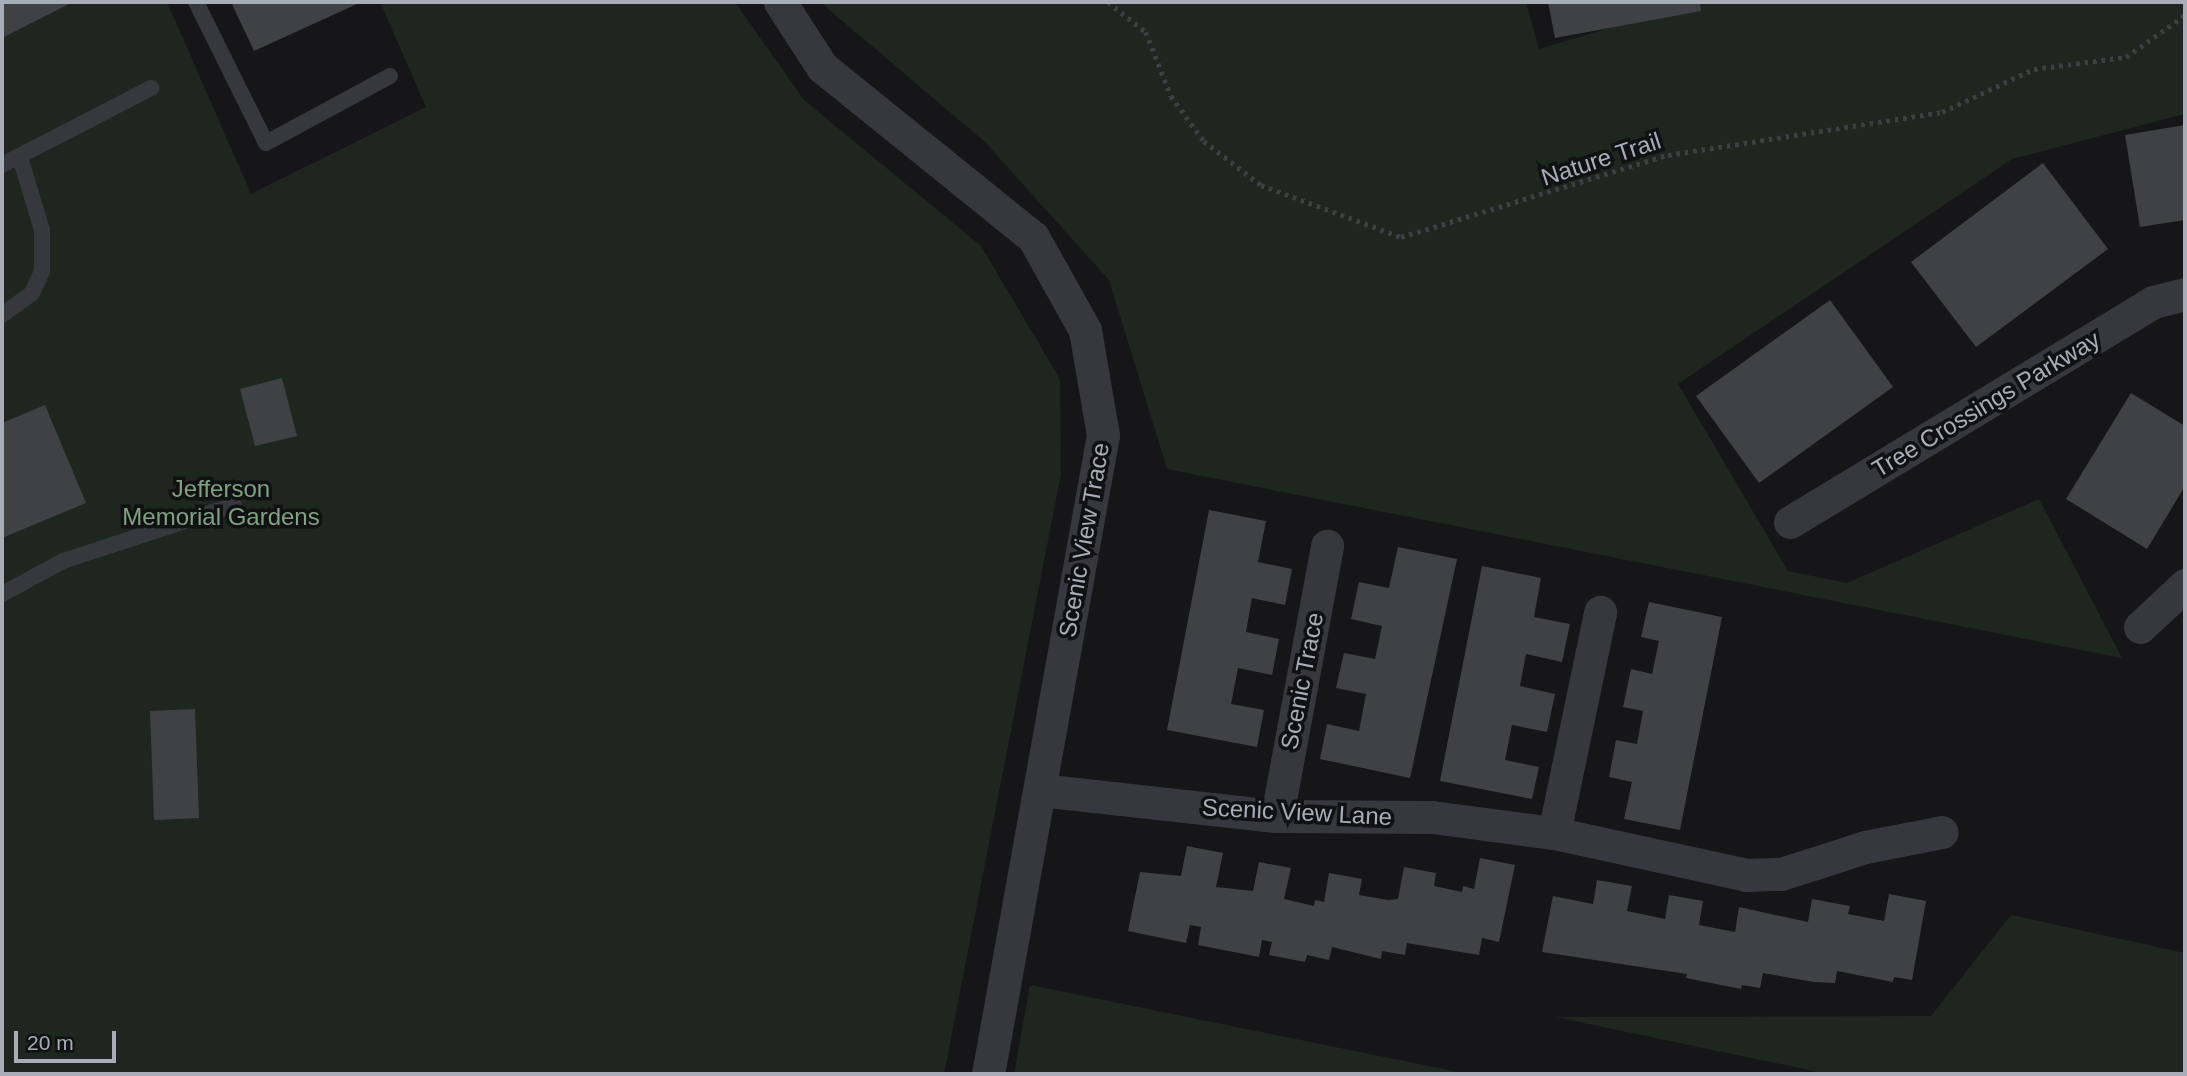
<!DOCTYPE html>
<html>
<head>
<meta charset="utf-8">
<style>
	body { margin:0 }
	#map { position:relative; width:2187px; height:1076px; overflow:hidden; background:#161618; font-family:Helvetica,sans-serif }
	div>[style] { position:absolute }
	.green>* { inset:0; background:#1e261f }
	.building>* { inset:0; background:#404145 }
	.path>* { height:4.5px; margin-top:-2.25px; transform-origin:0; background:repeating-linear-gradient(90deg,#3d3f44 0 3.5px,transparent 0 8.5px) }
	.service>* { height:16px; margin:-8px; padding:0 8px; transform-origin:8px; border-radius:8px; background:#37383d }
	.minor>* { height:33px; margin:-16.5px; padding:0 16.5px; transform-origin:16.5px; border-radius:16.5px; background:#37383d }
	span { translate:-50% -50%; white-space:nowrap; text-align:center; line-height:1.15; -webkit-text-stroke:7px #111113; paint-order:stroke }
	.street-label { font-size:24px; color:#a8adb8 }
	.park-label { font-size:24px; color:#7fa381 }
	.frame { position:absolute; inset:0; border:4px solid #a8adb8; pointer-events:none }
	.scale { position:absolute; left:14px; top:1031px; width:102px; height:32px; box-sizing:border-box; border:4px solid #a8adb8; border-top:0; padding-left:9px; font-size:21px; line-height:24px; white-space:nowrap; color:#a8adb8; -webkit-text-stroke:5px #111113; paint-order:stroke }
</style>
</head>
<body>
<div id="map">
	<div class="green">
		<i style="clip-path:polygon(2px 2px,167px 2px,251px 194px,426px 107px,380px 2px,735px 2px,804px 100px,981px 246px,1060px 379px,1061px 474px,944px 1074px,2px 1074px)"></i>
		<i style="clip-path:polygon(820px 2px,1526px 2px,1539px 49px,1696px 2px,2185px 2px,2185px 114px,2012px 159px,1678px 384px,1788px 571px,1847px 583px,2039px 499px,2122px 658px,1167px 469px,1109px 280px,985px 142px)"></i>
		<i style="clip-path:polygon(2011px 915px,2185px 953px,2185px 1074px,1828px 1074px,1555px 1017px,1931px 1016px)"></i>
		<i style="clip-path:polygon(1030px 985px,1468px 1074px,1014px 1074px)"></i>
	</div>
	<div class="building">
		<i style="clip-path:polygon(2px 2px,73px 2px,2px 38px)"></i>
		<i style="clip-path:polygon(231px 2px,356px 2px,357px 4px,254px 51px)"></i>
		<i style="clip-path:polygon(1548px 2px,1700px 2px,1701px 11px,1555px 38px)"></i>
		<i style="clip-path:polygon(2185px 125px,2185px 220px,2140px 227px,2125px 135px)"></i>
		<i style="clip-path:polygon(2043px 163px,2108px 249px,1976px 347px,1911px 262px)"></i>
		<i style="clip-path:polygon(1830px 300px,1893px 387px,1759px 483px,1696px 396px)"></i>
		<i style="clip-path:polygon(282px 378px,297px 436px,255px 446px,240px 389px)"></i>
		<i style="clip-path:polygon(2131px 393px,2185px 426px,2185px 486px,2147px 549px,2066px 499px)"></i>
		<i style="clip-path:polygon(45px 405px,86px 503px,2px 538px,2px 423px)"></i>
		<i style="clip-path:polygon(1209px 510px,1266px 521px,1258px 562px,1292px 569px,1285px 605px,1252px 598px,1246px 632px,1279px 639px,1272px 675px,1238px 668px,1231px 704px,1264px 710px,1257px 747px,1167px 730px)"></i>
		<i style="clip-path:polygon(1398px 547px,1457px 559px,1410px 778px,1320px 759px,1327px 724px,1359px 731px,1366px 694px,1336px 688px,1344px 653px,1375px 659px,1382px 626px,1351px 619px,1359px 582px,1389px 588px)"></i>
		<i style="clip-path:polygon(1482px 566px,1541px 578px,1534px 617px,1570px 624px,1562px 662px,1526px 654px,1520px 686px,1555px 694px,1547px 732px,1512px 725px,1505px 760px,1539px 767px,1532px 799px,1440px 781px)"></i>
		<i style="clip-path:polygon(1649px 602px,1722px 617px,1680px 830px,1624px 819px,1632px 782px,1609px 777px,1616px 740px,1637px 744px,1643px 711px,1623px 707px,1631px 669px,1652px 674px,1659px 641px,1641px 637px)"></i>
		<i style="clip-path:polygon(195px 709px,199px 818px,154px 820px,150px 711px)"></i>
		<i style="clip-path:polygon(1187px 846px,1223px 853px,1216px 887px,1253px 891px,1259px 862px,1291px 868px,1284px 899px,1314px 906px,1315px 900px,1324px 902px,1329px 873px,1362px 879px,1359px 895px,1388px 900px,1398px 899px,1404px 867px,1436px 873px,1434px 886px,1462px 892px,1463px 886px,1474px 889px,1480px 858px,1515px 865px,1499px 942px,1482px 938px,1479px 955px,1407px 943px,1405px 955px,1382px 951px,1381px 959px,1332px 947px,1329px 960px,1307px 955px,1305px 962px,1269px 955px,1272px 942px,1262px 940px,1259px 957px,1198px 945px,1201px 927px,1190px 925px,1186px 943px,1128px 931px,1140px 872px,1181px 876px)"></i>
		<i style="clip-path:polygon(1597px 880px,1632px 886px,1627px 911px,1665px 919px,1669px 895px,1703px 901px,1699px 925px,1735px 932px,1739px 907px,1808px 922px,1812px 899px,1850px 906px,1848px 914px,1884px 921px,1889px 894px,1926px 901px,1912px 980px,1894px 977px,1893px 982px,1837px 971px,1835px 983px,1814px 982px,1763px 973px,1760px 988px,1742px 985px,1741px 989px,1686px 978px,1687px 974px,1542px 952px,1553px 896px,1593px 904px)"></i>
	</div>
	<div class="path">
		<i style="left:1108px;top:2px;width:48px;rotate:38.3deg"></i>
		<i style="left:1146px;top:32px;width:69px;rotate:68.7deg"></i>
		<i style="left:1171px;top:96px;width:56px;rotate:53.7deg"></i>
		<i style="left:1204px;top:141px;width:72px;rotate:37.7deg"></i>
		<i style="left:1261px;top:185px;width:149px;rotate:20.4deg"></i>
		<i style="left:1401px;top:237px;width:279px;rotate:-17.1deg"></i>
		<i style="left:1668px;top:155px;width:277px;rotate:-8.9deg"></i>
		<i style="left:1942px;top:112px;width:102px;rotate:-25.1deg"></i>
		<i style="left:2034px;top:69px;width:93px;rotate:-7.4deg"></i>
		<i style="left:2126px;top:57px;width:72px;rotate:-35.4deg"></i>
	</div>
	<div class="service">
		<i style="left:196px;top:2px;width:157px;rotate:63.6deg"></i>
		<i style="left:266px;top:143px;width:141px;rotate:-28.4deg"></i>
		<i style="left:2px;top:165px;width:168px;rotate:-27.3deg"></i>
		<i style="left:2px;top:315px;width:37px;rotate:-36deg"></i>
		<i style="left:32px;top:293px;width:23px;rotate:-65deg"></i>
		<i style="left:42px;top:272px;width:42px;rotate:-90deg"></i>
		<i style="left:42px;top:230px;width:76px;rotate:-106.8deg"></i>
		<i style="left:2px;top:594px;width:69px;rotate:-28.4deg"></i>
		<i style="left:63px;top:561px;width:180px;rotate:-18.1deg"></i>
	</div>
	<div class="minor">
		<i style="left:780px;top:2px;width:77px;rotate:57.1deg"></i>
		<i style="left:822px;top:67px;width:271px;rotate:38.9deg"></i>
		<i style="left:1033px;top:237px;width:107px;rotate:60.8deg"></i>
		<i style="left:1085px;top:330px;width:107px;rotate:80.3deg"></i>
		<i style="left:1103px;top:435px;width:649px;rotate:100.2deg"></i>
		<i style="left:1790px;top:522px;width:424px;rotate:-31.2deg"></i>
		<i style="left:2153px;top:302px;width:33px;rotate:-14deg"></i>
		<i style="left:2140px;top:627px;width:62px;rotate:-43deg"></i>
		<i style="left:1040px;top:790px;width:238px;rotate:6.3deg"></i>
		<i style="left:1277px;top:816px;width:155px;rotate:0.4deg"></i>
		<i style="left:1432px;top:817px;width:123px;rotate:7.5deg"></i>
		<i style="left:1554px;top:833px;width:197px;rotate:12.3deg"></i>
		<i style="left:1746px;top:875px;width:35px;rotate:-2deg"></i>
		<i style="left:1781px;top:874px;width:88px;rotate:-17.8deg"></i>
		<i style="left:1865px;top:847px;width:78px;rotate:-11deg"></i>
		<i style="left:1277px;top:816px;width:275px;rotate:-79.5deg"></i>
		<i style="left:1554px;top:833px;width:226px;rotate:-78.2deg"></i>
	</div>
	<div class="street-label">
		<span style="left:1601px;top:159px;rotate:-18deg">Nature Trail</span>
		<span style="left:1986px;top:404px;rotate:-31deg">Tree Crossings Parkway</span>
		<span style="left:1084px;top:540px;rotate:-80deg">Scenic View Trace</span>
		<span style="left:1302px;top:681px;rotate:-79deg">Scenic Trace</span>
		<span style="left:1297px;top:812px;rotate:3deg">Scenic View Lane</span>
	</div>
	<div class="park-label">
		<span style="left:221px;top:503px">Jefferson<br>Memorial Gardens</span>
	</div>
	<div class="frame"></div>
	<div class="scale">20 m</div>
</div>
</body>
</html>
